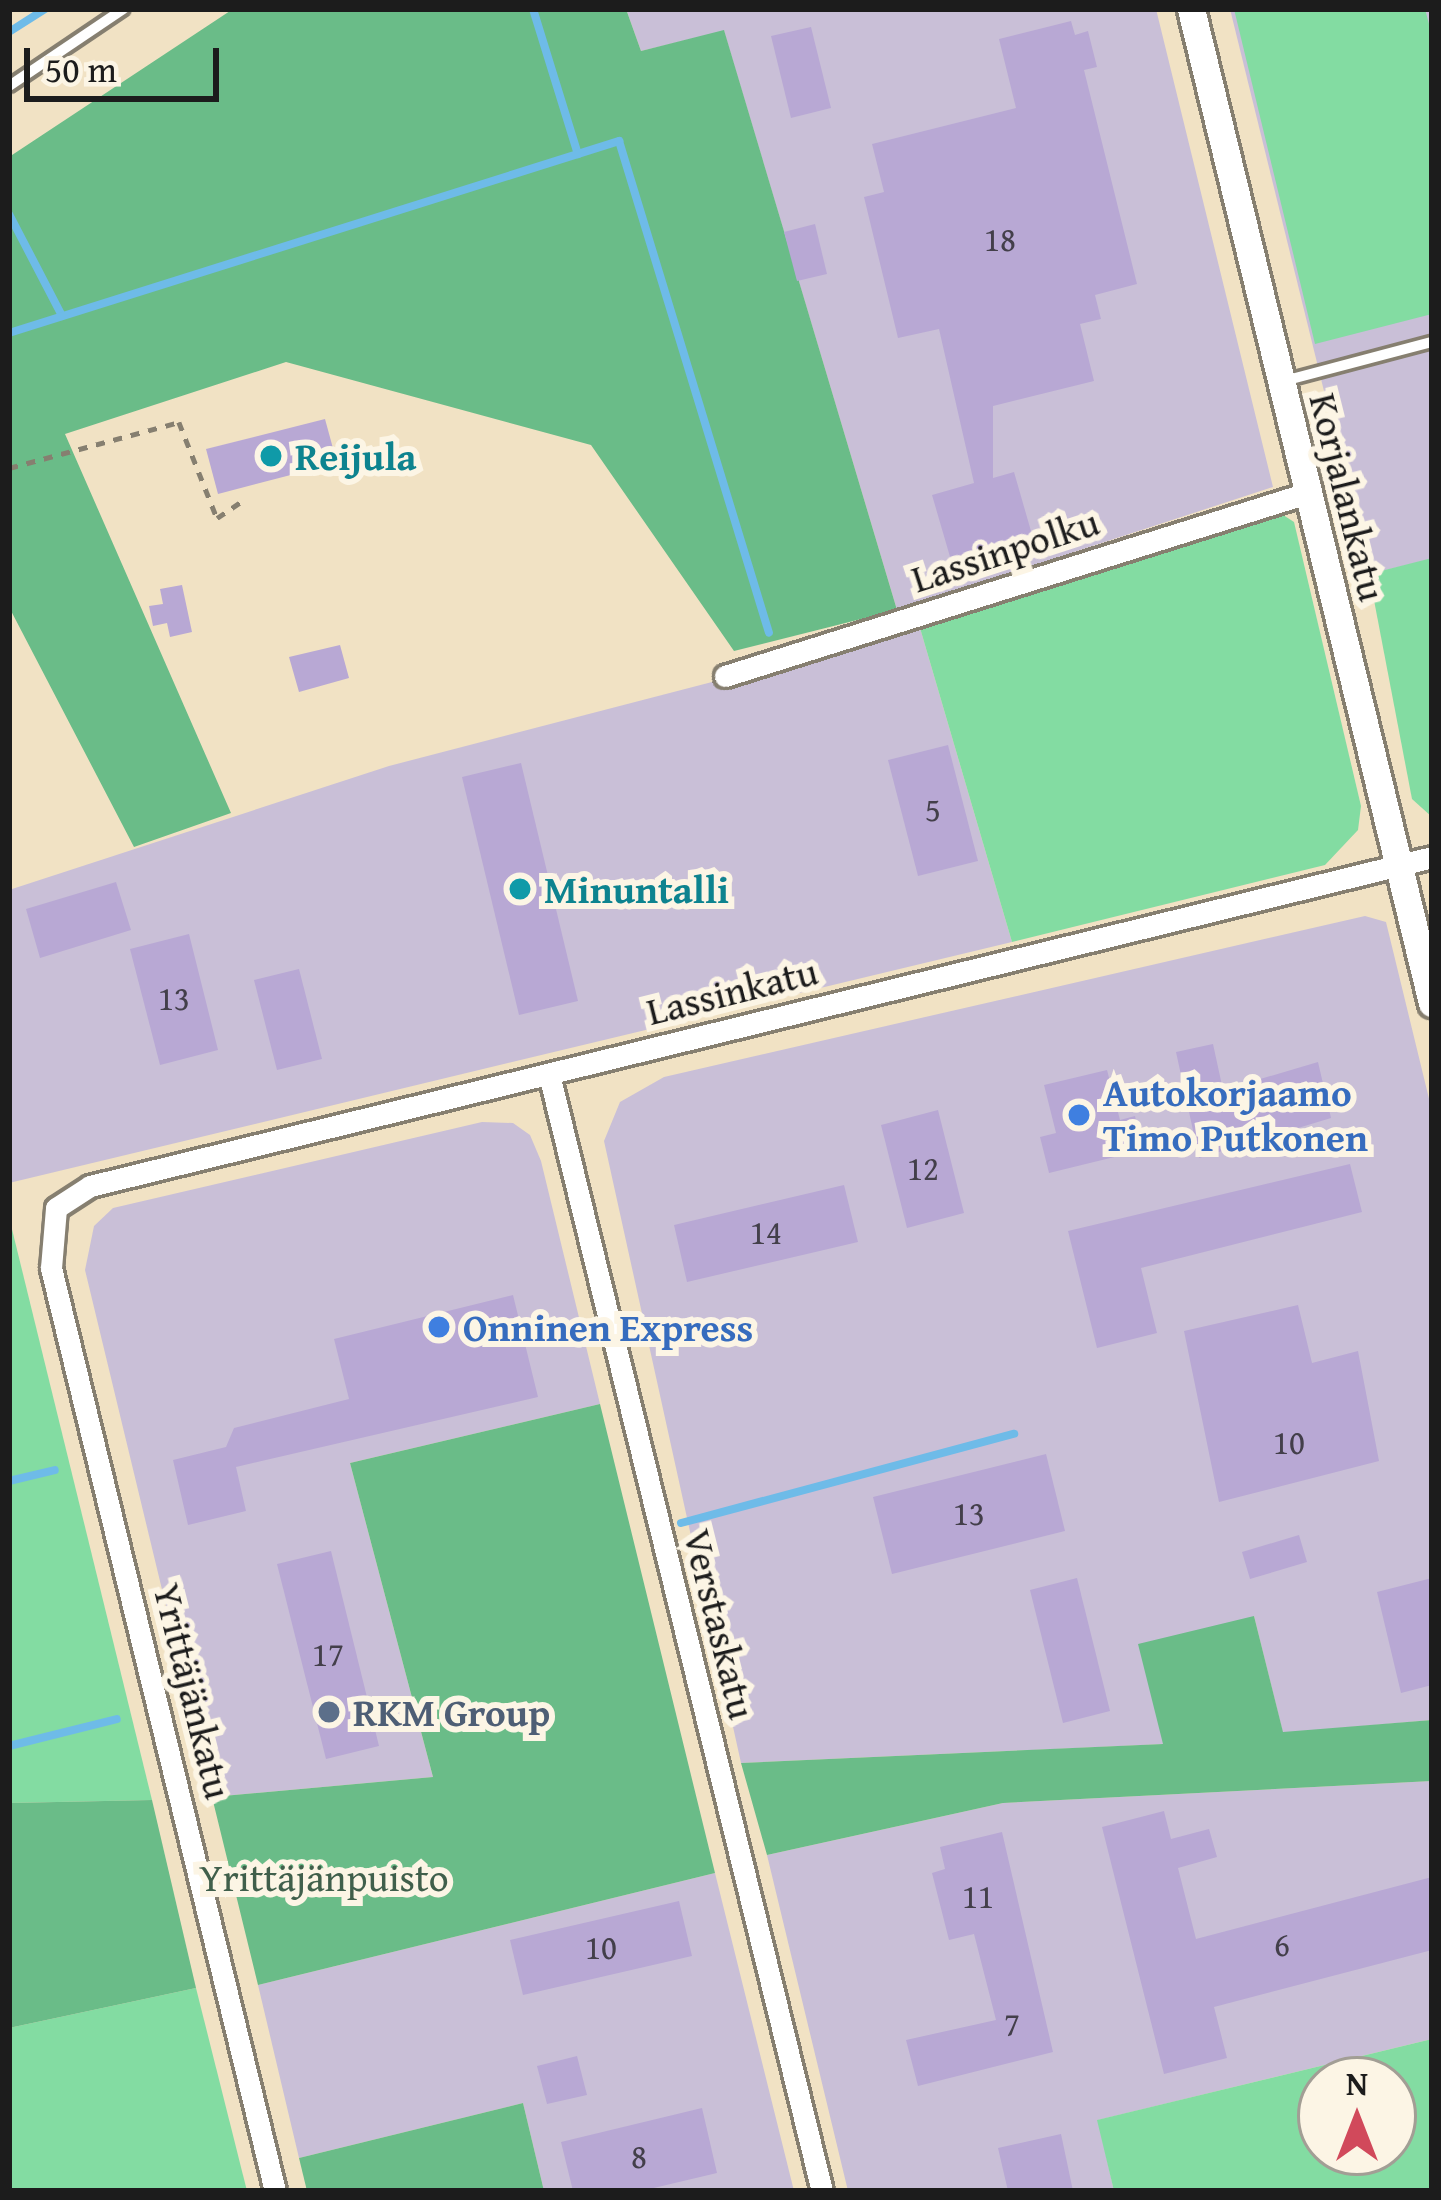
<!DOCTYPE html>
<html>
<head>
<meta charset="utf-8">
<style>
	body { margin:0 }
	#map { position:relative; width:1441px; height:2200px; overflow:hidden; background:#f1e2c4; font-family:"Gentium Book Plus",serif }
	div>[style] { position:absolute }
	.industrial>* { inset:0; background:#c9bfd7 }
	.green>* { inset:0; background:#83dca2 }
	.forest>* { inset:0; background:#6abc88 }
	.stream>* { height:8px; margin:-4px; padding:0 4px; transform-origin:4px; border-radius:4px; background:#6ebbe8 }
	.building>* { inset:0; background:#b8a8d4 }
	.path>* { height:4.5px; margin-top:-2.25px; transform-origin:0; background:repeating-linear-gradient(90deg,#867f70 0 9px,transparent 0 18px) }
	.roads { filter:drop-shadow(3px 0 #867f70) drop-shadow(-3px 0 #867f70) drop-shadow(0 3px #867f70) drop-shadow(0 -3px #867f70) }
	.service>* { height:10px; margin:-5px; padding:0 5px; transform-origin:5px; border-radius:5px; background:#fff }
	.minor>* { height:21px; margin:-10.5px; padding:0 10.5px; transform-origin:10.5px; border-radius:10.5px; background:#fff }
	.tertiary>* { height:27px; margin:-13.5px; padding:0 13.5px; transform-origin:13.5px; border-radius:13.5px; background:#fff }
	.dots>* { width:33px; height:33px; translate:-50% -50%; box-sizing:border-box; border:6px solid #fcf5e5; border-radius:50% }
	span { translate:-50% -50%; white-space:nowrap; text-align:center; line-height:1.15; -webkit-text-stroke:12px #fcf5e5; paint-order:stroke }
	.number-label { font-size:33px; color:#433f4a }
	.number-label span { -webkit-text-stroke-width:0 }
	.culture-label { font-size:39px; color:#0d838f; font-weight:700 }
	.left { translate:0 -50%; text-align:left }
	.street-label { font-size:39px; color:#1c1c1c }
	.shop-label { font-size:39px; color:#366cbe; font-weight:700 }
	.service-label { font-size:39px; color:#4e5e75; font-weight:700 }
	.park-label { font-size:39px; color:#405f4b }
	.frame { position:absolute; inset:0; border:12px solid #1c1c1c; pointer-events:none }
	.north { position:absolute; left:1297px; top:2056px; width:120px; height:120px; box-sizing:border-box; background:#fcf5e5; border:3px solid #a29e95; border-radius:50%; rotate:0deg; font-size:33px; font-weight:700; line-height:48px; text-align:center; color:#1c1c1c }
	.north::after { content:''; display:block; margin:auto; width:42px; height:54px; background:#d1495b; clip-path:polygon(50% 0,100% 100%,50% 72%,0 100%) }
	.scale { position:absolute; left:24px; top:48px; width:195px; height:54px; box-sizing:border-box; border:6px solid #1c1c1c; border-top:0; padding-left:15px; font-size:36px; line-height:42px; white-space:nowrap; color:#1c1c1c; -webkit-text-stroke:9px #fcf5e5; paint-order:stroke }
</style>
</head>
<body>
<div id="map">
	<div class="industrial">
		<i style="clip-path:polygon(626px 9px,1156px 9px,1273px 487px,897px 610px,724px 31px,641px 51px)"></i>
		<i style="clip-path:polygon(1230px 9px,1432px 9px,1432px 559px,1369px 574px)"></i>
		<i style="clip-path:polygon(920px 628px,1012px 942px,9px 1183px,9px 890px,389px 766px)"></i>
		<i style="clip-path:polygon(1365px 916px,1386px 922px,1432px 1111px,1432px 1720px,1283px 1733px,1254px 1616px,1164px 1744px,741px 1763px,604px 1141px,620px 1102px,664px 1077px)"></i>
		<i style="clip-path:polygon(482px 1122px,513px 1123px,530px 1135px,541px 1161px,600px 1404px,350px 1463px,433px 1777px,212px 1797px,85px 1270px,94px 1226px,113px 1208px)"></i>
		<i style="clip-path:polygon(1432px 1781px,1432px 2039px,1098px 2120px,1114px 2191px,848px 2191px,767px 1855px,1003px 1803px)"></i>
		<i style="clip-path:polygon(715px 1873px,794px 2191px,544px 2191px,523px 2103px,299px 2158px,258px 1985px)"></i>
	</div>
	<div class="green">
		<i style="clip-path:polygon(1234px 9px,1425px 9px,1432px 35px,1432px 314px,1315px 344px)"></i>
		<i style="clip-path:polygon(1277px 511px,1294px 522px,1361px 806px,1358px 830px,1325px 865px,1012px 942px,920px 628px)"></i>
		<i style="clip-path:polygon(1432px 558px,1432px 817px,1412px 799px,1369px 574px)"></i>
		<i style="clip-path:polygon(9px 1217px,152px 1800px,9px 1803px)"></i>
		<i style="clip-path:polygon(196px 1988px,247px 2191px,9px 2191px,9px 2028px)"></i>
		<i style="clip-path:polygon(evenodd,1432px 2039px,1432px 2191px,1114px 2191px,1097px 2120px,1432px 2039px,1393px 2080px,1393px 2152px,1321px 2152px,1321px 2080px,1393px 2080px)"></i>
	</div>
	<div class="forest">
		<i style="clip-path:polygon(233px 9px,626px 9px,641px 51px,724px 30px,897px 610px,734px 651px,591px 445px,286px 362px,65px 434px,231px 813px,134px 847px,9px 607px,9px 157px)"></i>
		<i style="clip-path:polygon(600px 1404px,715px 1873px,258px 1985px,212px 1797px,433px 1777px,350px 1463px)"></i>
		<i style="clip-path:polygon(1254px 1616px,1283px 1732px,1432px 1720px,1432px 1781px,1003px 1803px,767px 1855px,741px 1763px,1163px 1744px,1138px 1644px)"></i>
		<i style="clip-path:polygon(152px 1800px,196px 1988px,9px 2028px,9px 1803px)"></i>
		<i style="clip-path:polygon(523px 2103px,544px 2191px,307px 2191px,299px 2158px)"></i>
	</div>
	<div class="stream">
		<i style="left:533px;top:9px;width:152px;rotate:72.8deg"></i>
		<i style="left:9px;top:32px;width:43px;rotate:-32.6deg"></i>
		<i style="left:9px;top:214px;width:115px;rotate:62.5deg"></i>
		<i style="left:9px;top:333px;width:640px;rotate:-17.47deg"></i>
		<i style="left:619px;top:141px;width:514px;rotate:73.04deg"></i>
		<i style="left:9px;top:1481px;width:47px;rotate:-13.4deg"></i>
		<i style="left:681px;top:1523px;width:345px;rotate:-15deg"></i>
		<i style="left:9px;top:1746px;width:111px;rotate:-14deg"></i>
	</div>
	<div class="building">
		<i style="clip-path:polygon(1071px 21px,1075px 35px,1088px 31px,1097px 67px,1084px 70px,1137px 284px,1095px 295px,1101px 319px,1080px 324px,1094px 381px,993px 406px,993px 478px,1014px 472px,1035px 545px,953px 567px,932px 495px,974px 483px,939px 329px,898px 338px,864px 197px,884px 192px,872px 144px,1016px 108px,999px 39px)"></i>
		<i style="clip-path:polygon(811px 27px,831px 108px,791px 118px,771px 36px)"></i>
		<i style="clip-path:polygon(815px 224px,827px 274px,797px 281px,784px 232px)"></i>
		<i style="clip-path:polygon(325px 419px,337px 463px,218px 494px,206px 449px)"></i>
		<i style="clip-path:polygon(182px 585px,192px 632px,170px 637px,167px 623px,153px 626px,149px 606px,163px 604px,160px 589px)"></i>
		<i style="clip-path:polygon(340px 645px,349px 678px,299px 692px,289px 657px)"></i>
		<i style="clip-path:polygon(948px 745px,978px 861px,918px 876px,888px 760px)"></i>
		<i style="clip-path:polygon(521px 763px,578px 1001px,519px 1015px,462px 777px)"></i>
		<i style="clip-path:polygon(116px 882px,131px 930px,40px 958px,26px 909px)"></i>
		<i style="clip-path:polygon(189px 934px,218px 1050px,160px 1065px,130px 949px)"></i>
		<i style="clip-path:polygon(299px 969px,322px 1059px,277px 1070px,254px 980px)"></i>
		<i style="clip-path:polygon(1213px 1044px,1223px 1090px,1318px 1062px,1331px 1118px,1199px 1158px,1176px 1052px)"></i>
		<i style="clip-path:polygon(1107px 1070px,1120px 1120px,1135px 1116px,1143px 1150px,1049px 1173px,1040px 1137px,1056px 1133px,1044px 1085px)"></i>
		<i style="clip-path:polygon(938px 1110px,964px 1213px,907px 1228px,881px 1125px)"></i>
		<i style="clip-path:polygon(1350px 1164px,1362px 1212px,1141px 1268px,1157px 1333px,1097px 1348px,1068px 1231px)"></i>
		<i style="clip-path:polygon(844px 1185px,858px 1242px,687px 1282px,674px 1225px)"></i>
		<i style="clip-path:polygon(513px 1295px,538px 1397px,236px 1467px,246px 1511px,188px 1525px,173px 1460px,226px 1447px,234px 1428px,349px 1399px,334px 1339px)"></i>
		<i style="clip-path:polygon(1298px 1305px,1312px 1363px,1358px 1351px,1379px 1461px,1219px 1502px,1184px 1331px)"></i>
		<i style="clip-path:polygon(1046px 1454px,1065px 1531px,892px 1574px,873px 1497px)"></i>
		<i style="clip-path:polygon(1299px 1535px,1307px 1562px,1250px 1579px,1242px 1552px)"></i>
		<i style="clip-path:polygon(331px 1551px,379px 1746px,326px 1759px,277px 1564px)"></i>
		<i style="clip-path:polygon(1077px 1578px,1110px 1711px,1063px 1723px,1030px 1590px)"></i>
		<i style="clip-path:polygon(1432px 1578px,1432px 1685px,1401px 1693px,1377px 1592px)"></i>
		<i style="clip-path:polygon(1164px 1811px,1171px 1839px,1209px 1829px,1217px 1857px,1178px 1868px,1196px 1939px,1432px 1877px,1432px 1950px,1214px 2007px,1227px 2058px,1164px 2074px,1102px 1827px)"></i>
		<i style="clip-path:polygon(1002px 1832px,1053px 2052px,918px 2086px,906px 2040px,996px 2020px,974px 1934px,949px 1940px,932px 1873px,945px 1869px,940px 1847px)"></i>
		<i style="clip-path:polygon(679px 1901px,692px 1956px,523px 1995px,510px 1940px)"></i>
		<i style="clip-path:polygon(577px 2056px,587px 2095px,547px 2104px,537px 2066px)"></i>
		<i style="clip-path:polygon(702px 2108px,717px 2173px,641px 2191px,573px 2191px,561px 2142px)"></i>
		<i style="clip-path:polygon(1061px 2134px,1073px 2191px,1008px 2191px,998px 2148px)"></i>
	</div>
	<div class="path">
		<i style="left:9px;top:468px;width:176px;rotate:-15.1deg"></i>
		<i style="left:179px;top:422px;width:103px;rotate:68.4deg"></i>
		<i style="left:217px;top:518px;width:30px;rotate:-34deg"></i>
	</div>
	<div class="roads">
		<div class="service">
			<i style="left:9px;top:86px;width:138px;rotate:-34deg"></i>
			<i style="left:1284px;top:381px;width:153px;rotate:-14.8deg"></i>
		</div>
		<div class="minor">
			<i style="left:725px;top:676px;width:610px;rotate:-17.45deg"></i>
			<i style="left:549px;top:1074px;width:1150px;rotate:76.27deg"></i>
			<i style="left:275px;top:2191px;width:950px;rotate:-103.64deg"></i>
			<i style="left:51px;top:1268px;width:60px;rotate:-85.2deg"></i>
			<i style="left:56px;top:1208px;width:40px;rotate:-32.9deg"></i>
			<i style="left:90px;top:1186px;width:1382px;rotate:-13.77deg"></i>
		</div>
		<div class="tertiary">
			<i style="left:1191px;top:9px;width:1023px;rotate:76.37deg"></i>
		</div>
	</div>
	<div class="dots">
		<i style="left:271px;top:456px;background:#0f9aa8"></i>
		<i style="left:520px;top:889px;background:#0f9aa8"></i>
		<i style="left:1079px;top:1115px;background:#3f7fe0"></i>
		<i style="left:439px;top:1327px;background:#3f7fe0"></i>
		<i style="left:329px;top:1712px;background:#5c6f8a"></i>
	</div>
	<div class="number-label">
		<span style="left:1000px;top:240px">18</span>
		<span style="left:933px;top:810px">5</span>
		<span style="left:174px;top:999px">13</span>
		<span style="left:923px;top:1169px">12</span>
		<span style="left:766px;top:1233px">14</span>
		<span style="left:1289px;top:1443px">10</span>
		<span style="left:969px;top:1514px">13</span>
		<span style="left:328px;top:1655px">17</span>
		<span style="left:978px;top:1897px">11</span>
		<span style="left:1282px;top:1945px">6</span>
		<span style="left:601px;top:1948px">10</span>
		<span style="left:1012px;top:2025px">7</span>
		<span style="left:639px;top:2157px">8</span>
	</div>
	<div class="culture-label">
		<span class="left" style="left:295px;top:456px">Reijula</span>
		<span class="left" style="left:544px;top:889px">Minuntalli</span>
	</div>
	<div class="street-label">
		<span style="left:1348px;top:497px;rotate:76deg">Korjalankatu</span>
		<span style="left:1005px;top:550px;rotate:-18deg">Lassinpolku</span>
		<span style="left:732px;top:991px;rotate:-14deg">Lassinkatu</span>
		<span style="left:720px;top:1624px;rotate:76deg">Verstaskatu</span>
		<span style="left:193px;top:1691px;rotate:76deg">Yrittäjänkatu</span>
	</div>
	<div class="shop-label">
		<span class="left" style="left:1103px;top:1115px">Autokorjaamo<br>Timo Putkonen</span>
		<span class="left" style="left:463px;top:1327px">Onninen Express</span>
	</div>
	<div class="service-label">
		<span class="left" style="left:353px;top:1712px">RKM Group</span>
	</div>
	<div class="park-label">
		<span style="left:324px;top:1877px">Yrittäjänpuisto</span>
	</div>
	<div class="frame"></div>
	<div class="north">N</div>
	<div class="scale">50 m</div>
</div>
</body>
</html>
